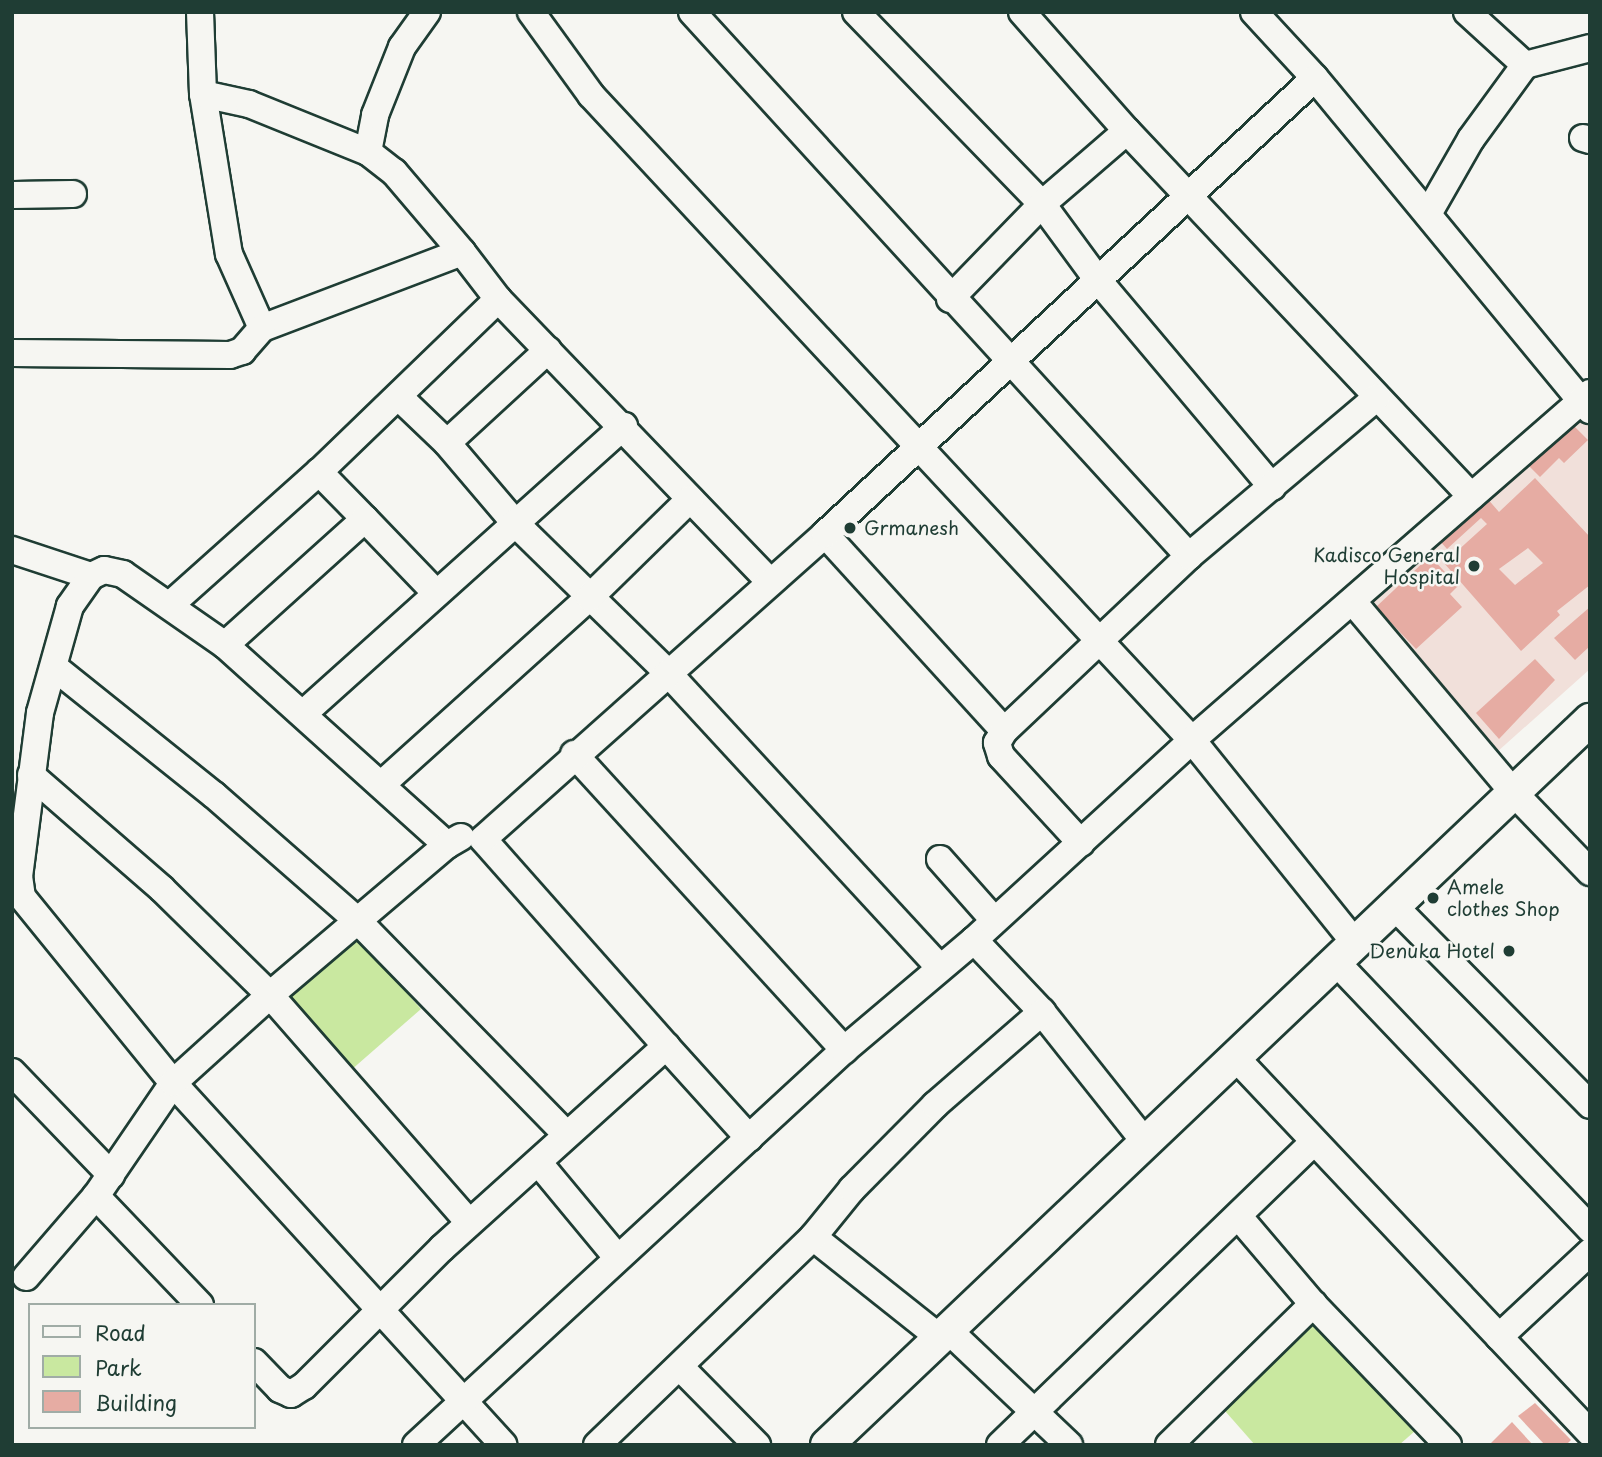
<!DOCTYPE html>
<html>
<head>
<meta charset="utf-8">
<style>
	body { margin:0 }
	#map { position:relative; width:1602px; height:1457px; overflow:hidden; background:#f6f6f2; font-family:"Playpen Sans",sans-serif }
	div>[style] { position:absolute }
	.built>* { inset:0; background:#f1e0da }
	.green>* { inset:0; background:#c9e8a0 }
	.building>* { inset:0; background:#e6aca3 }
	.roads { filter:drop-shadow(2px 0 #1f3d34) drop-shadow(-2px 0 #1f3d34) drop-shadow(0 2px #1f3d34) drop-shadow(0 -2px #1f3d34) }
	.minor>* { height:26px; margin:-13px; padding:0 13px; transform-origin:13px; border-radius:13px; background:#f6f6f2 }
	.major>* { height:32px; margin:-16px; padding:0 16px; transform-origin:16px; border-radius:16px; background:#f6f6f2 }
	.dots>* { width:19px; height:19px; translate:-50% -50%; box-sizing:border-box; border:4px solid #f6f6f2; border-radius:50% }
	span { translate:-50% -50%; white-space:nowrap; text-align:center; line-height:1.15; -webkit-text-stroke:5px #f6f6f2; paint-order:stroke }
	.poi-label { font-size:19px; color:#1f3d34 }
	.left { translate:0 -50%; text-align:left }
	.right { translate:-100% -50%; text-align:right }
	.frame { position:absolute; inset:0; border:14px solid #1f3d34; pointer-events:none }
	.legend { position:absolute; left:28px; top:1303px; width:228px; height:126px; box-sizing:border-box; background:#f6f6f2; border:2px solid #a0aca6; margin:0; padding:9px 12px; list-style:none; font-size:21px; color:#1f3d34 }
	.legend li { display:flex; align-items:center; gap:14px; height:35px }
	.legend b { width:35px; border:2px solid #a0aca6 }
</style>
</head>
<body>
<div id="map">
	<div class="built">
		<i style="clip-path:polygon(1576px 412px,1590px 427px,1590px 669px,1497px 752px,1364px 602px)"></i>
	</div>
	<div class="green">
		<i style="clip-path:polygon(350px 929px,421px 1009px,350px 1071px,280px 991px)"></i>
		<i style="clip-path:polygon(1314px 1318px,1415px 1431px,1399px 1445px,1255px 1445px,1218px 1403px)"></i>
	</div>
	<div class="building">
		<i style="clip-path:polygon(1573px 425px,1588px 440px,1564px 463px,1559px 458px,1540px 477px,1529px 466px)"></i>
		<i style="clip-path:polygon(evenodd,1535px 478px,1590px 537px,1590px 585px,1557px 611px,1560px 615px,1521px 651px,1444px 563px,1487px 524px,1481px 518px,1447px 549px,1439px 540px,1486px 497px,1499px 512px,1535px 478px,1528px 548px,1543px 563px,1515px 585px,1499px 569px,1528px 548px)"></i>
		<i style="clip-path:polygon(1430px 556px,1458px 586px,1450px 594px,1462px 607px,1416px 649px,1376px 607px)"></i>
		<i style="clip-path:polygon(1590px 607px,1590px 646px,1575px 660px,1554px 638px)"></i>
		<i style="clip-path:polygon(1535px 659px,1555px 680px,1499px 739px,1476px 713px)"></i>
		<i style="clip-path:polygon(1535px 1403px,1571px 1440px,1566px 1445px,1545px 1445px,1518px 1416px)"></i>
		<i style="clip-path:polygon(1512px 1422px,1533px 1445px,1489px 1445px)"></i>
	</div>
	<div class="roads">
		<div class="minor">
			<i style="left:200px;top:12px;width:82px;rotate:87.9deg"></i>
			<i style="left:203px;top:94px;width:162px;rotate:80.8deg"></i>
			<i style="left:229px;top:254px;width:81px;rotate:66deg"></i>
			<i style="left:262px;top:328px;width:214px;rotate:-20.8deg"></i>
			<i style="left:462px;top:252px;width:59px;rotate:52.5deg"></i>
			<i style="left:498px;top:299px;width:393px;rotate:46.1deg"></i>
			<i style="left:531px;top:12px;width:102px;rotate:54.1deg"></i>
			<i style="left:591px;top:95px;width:882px;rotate:47.02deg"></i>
			<i style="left:1192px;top:740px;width:262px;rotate:51.2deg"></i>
			<i style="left:692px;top:12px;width:737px;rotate:47.59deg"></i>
			<i style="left:856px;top:12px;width:267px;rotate:45.9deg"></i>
			<i style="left:1042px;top:204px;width:93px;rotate:53.7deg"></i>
			<i style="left:1097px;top:279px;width:272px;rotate:49.9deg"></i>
			<i style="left:1022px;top:12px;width:159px;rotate:48.6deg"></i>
			<i style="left:1127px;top:131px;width:502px;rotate:46.7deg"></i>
			<i style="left:1254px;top:12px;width:90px;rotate:47.3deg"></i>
			<i style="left:1315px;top:78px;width:418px;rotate:50.5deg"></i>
			<i style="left:1581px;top:401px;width:12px;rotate:-42deg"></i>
			<i style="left:1467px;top:12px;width:79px;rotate:42.4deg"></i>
			<i style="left:203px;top:94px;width:47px;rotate:12.3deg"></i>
			<i style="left:249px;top:104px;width:128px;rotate:22deg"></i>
			<i style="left:368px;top:152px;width:33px;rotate:38deg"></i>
			<i style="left:394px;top:172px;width:105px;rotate:49.6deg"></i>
			<i style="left:1583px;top:138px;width:7px;rotate:16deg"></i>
			<i style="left:368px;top:152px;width:38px;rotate:-79deg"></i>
			<i style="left:375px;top:115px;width:73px;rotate:-68.3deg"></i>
			<i style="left:402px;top:47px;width:43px;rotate:-54.5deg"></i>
			<i style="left:12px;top:195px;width:61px;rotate:-0.9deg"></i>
			<i style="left:1428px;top:214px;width:86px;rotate:-60.2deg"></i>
			<i style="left:1471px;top:139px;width:92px;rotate:-53.9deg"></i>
			<i style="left:1525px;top:65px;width:67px;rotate:-14.7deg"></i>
			<i style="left:950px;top:299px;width:132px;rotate:-45.9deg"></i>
			<i style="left:1042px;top:204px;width:112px;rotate:-40.7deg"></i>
			<i style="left:548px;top:350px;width:137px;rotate:137.4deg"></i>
			<i style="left:447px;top:443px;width:105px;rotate:49.6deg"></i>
			<i style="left:515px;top:523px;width:214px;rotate:44.4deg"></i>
			<i style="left:668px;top:673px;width:401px;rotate:47.3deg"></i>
			<i style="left:12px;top:353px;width:218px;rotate:0.5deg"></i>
			<i style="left:230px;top:355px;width:13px;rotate:-18deg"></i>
			<i style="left:242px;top:351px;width:30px;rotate:-49deg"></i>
			<i style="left:399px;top:397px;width:66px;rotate:43.8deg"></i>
			<i style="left:365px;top:519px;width:66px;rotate:-134.4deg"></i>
			<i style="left:319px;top:472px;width:249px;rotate:-44deg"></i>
			<i style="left:825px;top:534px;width:266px;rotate:47.7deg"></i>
			<i style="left:12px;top:550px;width:83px;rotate:18.2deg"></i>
			<i style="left:1354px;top:603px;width:247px;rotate:49.9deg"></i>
			<i style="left:1513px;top:792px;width:111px;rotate:46.1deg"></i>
			<i style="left:170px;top:605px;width:200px;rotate:-41.8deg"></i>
			<i style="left:225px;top:645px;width:188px;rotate:-42deg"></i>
			<i style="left:365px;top:519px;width:103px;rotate:46.2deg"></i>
			<i style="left:54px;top:667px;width:205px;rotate:38.7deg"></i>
			<i style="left:214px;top:795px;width:191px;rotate:41.2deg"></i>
			<i style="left:358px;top:921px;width:298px;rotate:45.7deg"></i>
			<i style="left:304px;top:713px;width:430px;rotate:-41.9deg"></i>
			<i style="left:574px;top:754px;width:401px;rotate:47.6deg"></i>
			<i style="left:31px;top:775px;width:174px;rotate:41deg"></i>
			<i style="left:162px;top:889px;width:151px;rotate:44.5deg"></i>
			<i style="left:270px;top:995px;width:302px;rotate:48.8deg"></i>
			<i style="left:382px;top:784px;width:280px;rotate:-42deg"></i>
			<i style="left:590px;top:597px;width:140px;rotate:-44.4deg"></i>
			<i style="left:1081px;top:843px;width:118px;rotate:-132.6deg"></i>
			<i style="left:1001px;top:756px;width:14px;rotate:-107deg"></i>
			<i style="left:997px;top:743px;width:14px;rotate:-60deg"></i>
			<i style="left:1004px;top:731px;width:255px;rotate:-43.4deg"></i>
			<i style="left:1189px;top:556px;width:246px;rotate:-40.2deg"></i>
			<i style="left:447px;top:845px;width:299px;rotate:-138deg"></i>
			<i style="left:225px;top:645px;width:124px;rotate:-145.2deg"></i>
			<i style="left:123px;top:574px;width:19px;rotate:-168deg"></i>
			<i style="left:104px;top:570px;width:14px;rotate:155deg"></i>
			<i style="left:91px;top:576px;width:37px;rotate:125deg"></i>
			<i style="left:70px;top:606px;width:111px;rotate:105.7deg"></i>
			<i style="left:40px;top:713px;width:164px;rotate:97.3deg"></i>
			<i style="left:19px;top:876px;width:21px;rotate:82deg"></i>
			<i style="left:22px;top:897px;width:240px;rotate:50.9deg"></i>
			<i style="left:173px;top:1083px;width:490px;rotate:47.6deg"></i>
			<i style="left:940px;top:859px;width:81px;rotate:48.5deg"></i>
			<i style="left:1395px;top:907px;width:278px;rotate:45.4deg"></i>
			<i style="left:974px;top:940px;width:296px;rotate:-42.5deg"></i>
			<i style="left:1192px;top:740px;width:516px;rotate:-41.07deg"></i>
			<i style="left:1581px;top:401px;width:13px;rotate:45deg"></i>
			<i style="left:1336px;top:962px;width:369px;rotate:46.4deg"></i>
			<i style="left:666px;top:1046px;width:276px;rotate:-131.5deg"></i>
			<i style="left:483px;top:839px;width:458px;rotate:-41.7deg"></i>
			<i style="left:825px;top:534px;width:669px;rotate:-42.94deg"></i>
			<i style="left:1235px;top:1057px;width:517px;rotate:46.65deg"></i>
			<i style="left:12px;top:1072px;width:143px;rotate:46.1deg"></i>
			<i style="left:538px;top:1162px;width:122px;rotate:50.3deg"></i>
			<i style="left:1239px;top:1217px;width:114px;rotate:49.6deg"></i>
			<i style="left:1313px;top:1304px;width:195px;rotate:46.2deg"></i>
			<i style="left:813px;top:1237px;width:162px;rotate:38.5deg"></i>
			<i style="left:26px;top:1277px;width:107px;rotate:-49.2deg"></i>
			<i style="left:200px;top:1305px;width:151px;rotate:-133.7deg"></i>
			<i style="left:96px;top:1196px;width:137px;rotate:-55.7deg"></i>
			<i style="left:173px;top:1083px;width:131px;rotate:-42.2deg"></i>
			<i style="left:270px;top:995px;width:232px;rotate:-40.3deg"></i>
			<i style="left:447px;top:845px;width:16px;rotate:-30deg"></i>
			<i style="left:948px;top:1330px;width:167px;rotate:43.5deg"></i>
			<i style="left:1499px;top:1337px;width:125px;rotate:-43deg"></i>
			<i style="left:254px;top:1362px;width:37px;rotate:46deg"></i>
			<i style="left:280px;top:1389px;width:12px;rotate:24deg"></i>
			<i style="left:291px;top:1394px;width:15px;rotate:-32deg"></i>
			<i style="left:304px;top:1386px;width:195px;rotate:-45deg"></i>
			<i style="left:442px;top:1248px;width:302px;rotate:-42deg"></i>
			<i style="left:666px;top:1046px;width:124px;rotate:47.9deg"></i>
			<i style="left:680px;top:1367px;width:110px;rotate:45.4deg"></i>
			<i style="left:416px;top:1445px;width:582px;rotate:-42.7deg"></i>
			<i style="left:844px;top:1050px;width:170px;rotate:-40.2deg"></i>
			<i style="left:974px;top:940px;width:99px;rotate:46.6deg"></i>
			<i style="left:1042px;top:1012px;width:166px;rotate:51.6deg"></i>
			<i style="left:597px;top:1445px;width:300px;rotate:-43.9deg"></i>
			<i style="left:813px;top:1237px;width:62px;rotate:-50.9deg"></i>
			<i style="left:852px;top:1189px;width:118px;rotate:-45.3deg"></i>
			<i style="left:935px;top:1105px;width:142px;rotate:-41deg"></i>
			<i style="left:1000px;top:1445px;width:436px;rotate:-44deg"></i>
			<i style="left:1169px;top:1445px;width:202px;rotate:-44.4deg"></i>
		</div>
		<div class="major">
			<i style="left:827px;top:1445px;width:1053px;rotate:-43.54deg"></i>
		</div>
	</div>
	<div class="dots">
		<i style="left:850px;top:528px;background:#1f3d34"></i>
		<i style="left:1474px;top:566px;background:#1f3d34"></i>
		<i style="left:1433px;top:898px;background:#1f3d34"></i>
		<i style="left:1509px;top:951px;background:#1f3d34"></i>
	</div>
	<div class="poi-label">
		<span class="left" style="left:864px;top:528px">Grmanesh</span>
		<span class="right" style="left:1460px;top:566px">Kadisco General<br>Hospital</span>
		<span class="left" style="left:1447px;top:898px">Amele<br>clothes Shop</span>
		<span class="right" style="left:1495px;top:951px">Denuka Hotel</span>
	</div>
	<div class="frame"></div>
	<ul class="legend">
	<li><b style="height:9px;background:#f6f6f2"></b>Road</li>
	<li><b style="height:19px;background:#c9e8a0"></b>Park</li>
	<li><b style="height:19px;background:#e6aca3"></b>Building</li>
	</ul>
</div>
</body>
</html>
